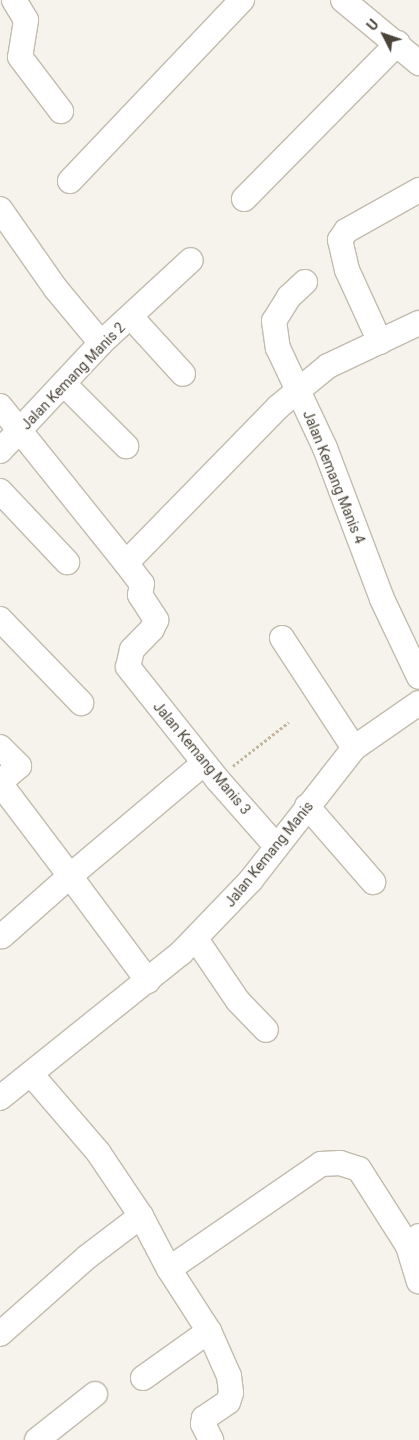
<!DOCTYPE html>
<html>
<head>
<meta charset="utf-8">
<style>
	body { margin:0 }
	#map { position:relative; width:419px; height:1440px; overflow:hidden; background:#f6f3ec; font-family:Roboto,sans-serif }
	div>[style] { position:absolute }
	.path>* { height:3px; margin-top:-1.5px; transform-origin:0; background:repeating-linear-gradient(90deg,#c4b79f 0 2.5px,transparent 0 5px) }
	.roads { filter:drop-shadow(1px 0 #c2bbae) drop-shadow(-1px 0 #c2bbae) drop-shadow(0 1px #c2bbae) drop-shadow(0 -1px #c2bbae) }
	.minor>* { height:24px; margin:-12px; padding:0 12px; transform-origin:12px; border-radius:12px; background:#fff }
	span { translate:-50% -50%; white-space:nowrap; text-align:center; line-height:1.15; -webkit-text-stroke:4.5px #fff; paint-order:stroke }
	.street-label { font-size:14px; color:#4b4439 }
	.north { position:absolute; left:359px; top:10px; width:50px; height:50px; -webkit-text-stroke:4px #fff; paint-order:stroke; rotate:311deg; font-size:14px; font-weight:700; line-height:20px; text-align:center; color:#4b4439 }
	.north::after { content:''; display:block; margin:auto; width:18px; height:22px; background:#4b4439; clip-path:polygon(50% 0,100% 100%,50% 72%,0 100%) }
</style>
</head>
<body>
<div id="map">
	<div class="path">
		<i style="left:233px;top:766px;width:71px;rotate:-38.2deg"></i>
	</div>
	<div class="roads">
		<div class="minor">
			<i style="left:14px;top:0;width:23px;rotate:59deg"></i>
			<i style="left:26px;top:20px;width:37px;rotate:99deg"></i>
			<i style="left:20px;top:57px;width:68px;rotate:52.8deg"></i>
			<i style="left:343px;top:0;width:99px;rotate:39.7deg"></i>
			<i style="left:70px;top:181px;width:250px;rotate:-46.5deg"></i>
			<i style="left:244px;top:199px;width:219px;rotate:-45.4deg"></i>
			<i style="left:0;top:209px;width:98px;rotate:55deg"></i>
			<i style="left:56px;top:289px;width:70px;rotate:50.2deg"></i>
			<i style="left:305px;top:282px;width:22px;rotate:137deg"></i>
			<i style="left:289px;top:297px;width:28px;rotate:122deg"></i>
			<i style="left:274px;top:321px;width:27px;rotate:82deg"></i>
			<i style="left:278px;top:348px;width:110px;rotate:64.8deg"></i>
			<i style="left:325px;top:448px;width:161px;rotate:69.3deg"></i>
			<i style="left:382px;top:599px;width:86px;rotate:64.6deg"></i>
			<i style="left:131px;top:317px;width:77px;rotate:47.6deg"></i>
			<i style="left:380px;top:342px;width:79px;rotate:-114.6deg"></i>
			<i style="left:347px;top:270px;width:31px;rotate:-103deg"></i>
			<i style="left:340px;top:240px;width:11px;rotate:-56deg"></i>
			<i style="left:346px;top:231px;width:84px;rotate:-29.3deg"></i>
			<i style="left:64px;top:384px;width:88px;rotate:45deg"></i>
			<i style="left:0;top:406px;width:201px;rotate:51.3deg"></i>
			<i style="left:126px;top:563px;width:218px;rotate:-45.7deg"></i>
			<i style="left:278px;top:407px;width:65px;rotate:-39.4deg"></i>
			<i style="left:328px;top:366px;width:101px;rotate:-25.3deg"></i>
			<i style="left:0;top:451px;width:148px;rotate:-46.9deg"></i>
			<i style="left:101px;top:343px;width:122px;rotate:-42.7deg"></i>
			<i style="left:0;top:491px;width:98px;rotate:46.7deg"></i>
			<i style="left:126px;top:563px;width:26px;rotate:53deg"></i>
			<i style="left:142px;top:584px;width:11px;rotate:100deg"></i>
			<i style="left:140px;top:595px;width:30px;rotate:57deg"></i>
			<i style="left:156px;top:620px;width:10px;rotate:114deg"></i>
			<i style="left:152px;top:629px;width:29px;rotate:134deg"></i>
			<i style="left:132px;top:650px;width:17px;rotate:103deg"></i>
			<i style="left:128px;top:667px;width:143px;rotate:51.5deg"></i>
			<i style="left:217px;top:779px;width:89px;rotate:48.6deg"></i>
			<i style="left:0;top:619px;width:117px;rotate:46deg"></i>
			<i style="left:282px;top:638px;width:131px;rotate:56.8deg"></i>
			<i style="left:0;top:747px;width:27px;rotate:45deg"></i>
			<i style="left:19px;top:766px;width:21px;rotate:139deg"></i>
			<i style="left:3px;top:780px;width:6px;rotate:99deg"></i>
			<i style="left:2px;top:786px;width:113px;rotate:52.9deg"></i>
			<i style="left:70px;top:876px;width:91px;rotate:138.6deg"></i>
			<i style="left:307px;top:806px;width:101px;rotate:49deg"></i>
			<i style="left:196px;top:939px;width:75px;rotate:55.9deg"></i>
			<i style="left:238px;top:1001px;width:40px;rotate:46deg"></i>
			<i style="left:148px;top:981px;width:131px;rotate:-126.6deg"></i>
			<i style="left:70px;top:876px;width:175px;rotate:-40.1deg"></i>
			<i style="left:31px;top:1074px;width:103px;rotate:49.3deg"></i>
			<i style="left:98px;top:1152px;width:77px;rotate:56.1deg"></i>
			<i style="left:141px;top:1216px;width:60px;rotate:62.2deg"></i>
			<i style="left:169px;top:1269px;width:74px;rotate:57.2deg"></i>
			<i style="left:209px;top:1331px;width:49px;rotate:66deg"></i>
			<i style="left:229px;top:1376px;width:17px;rotate:83deg"></i>
			<i style="left:231px;top:1393px;width:9px;rotate:108deg"></i>
			<i style="left:228px;top:1402px;width:29px;rotate:146deg"></i>
			<i style="left:204px;top:1418px;width:6px;rotate:99deg"></i>
			<i style="left:203px;top:1424px;width:18px;rotate:63deg"></i>
			<i style="left:0;top:1098px;width:232px;rotate:-38.7deg"></i>
			<i style="left:181px;top:953px;width:101px;rotate:-46.2deg"></i>
			<i style="left:251px;top:880px;width:167px;rotate:-52deg"></i>
			<i style="left:354px;top:748px;width:79px;rotate:-34.7deg"></i>
			<i style="left:419px;top:1236px;width:15px;rotate:138deg"></i>
			<i style="left:408px;top:1246px;width:37px;rotate:73deg"></i>
			<i style="left:169px;top:1269px;width:185px;rotate:-34.6deg"></i>
			<i style="left:321px;top:1164px;width:19px;rotate:-3deg"></i>
			<i style="left:340px;top:1163px;width:20px;rotate:18deg"></i>
			<i style="left:359px;top:1169px;width:91px;rotate:57.5deg"></i>
			<i style="left:0;top:1334px;width:116px;rotate:-41.5deg"></i>
			<i style="left:87px;top:1257px;width:68px;rotate:-37.2deg"></i>
			<i style="left:143px;top:1378px;width:81px;rotate:-35.5deg"></i>
			<i style="left:37px;top:1440px;width:74px;rotate:-38.4deg"></i>
		</div>
	</div>
	<div class="street-label">
		<span style="left:73px;top:376px;rotate:-46deg">Jalan Kemang Manis 2</span>
		<span style="left:334px;top:477px;rotate:68deg">Jalan Kemang Manis 4</span>
		<span style="left:202px;top:758px;rotate:50deg">Jalan Kemang Manis 3</span>
		<span style="left:269px;top:854px;rotate:-51deg">Jalan Kemang Manis</span>
	</div>
	<div class="north">U</div>
</div>
</body>
</html>
